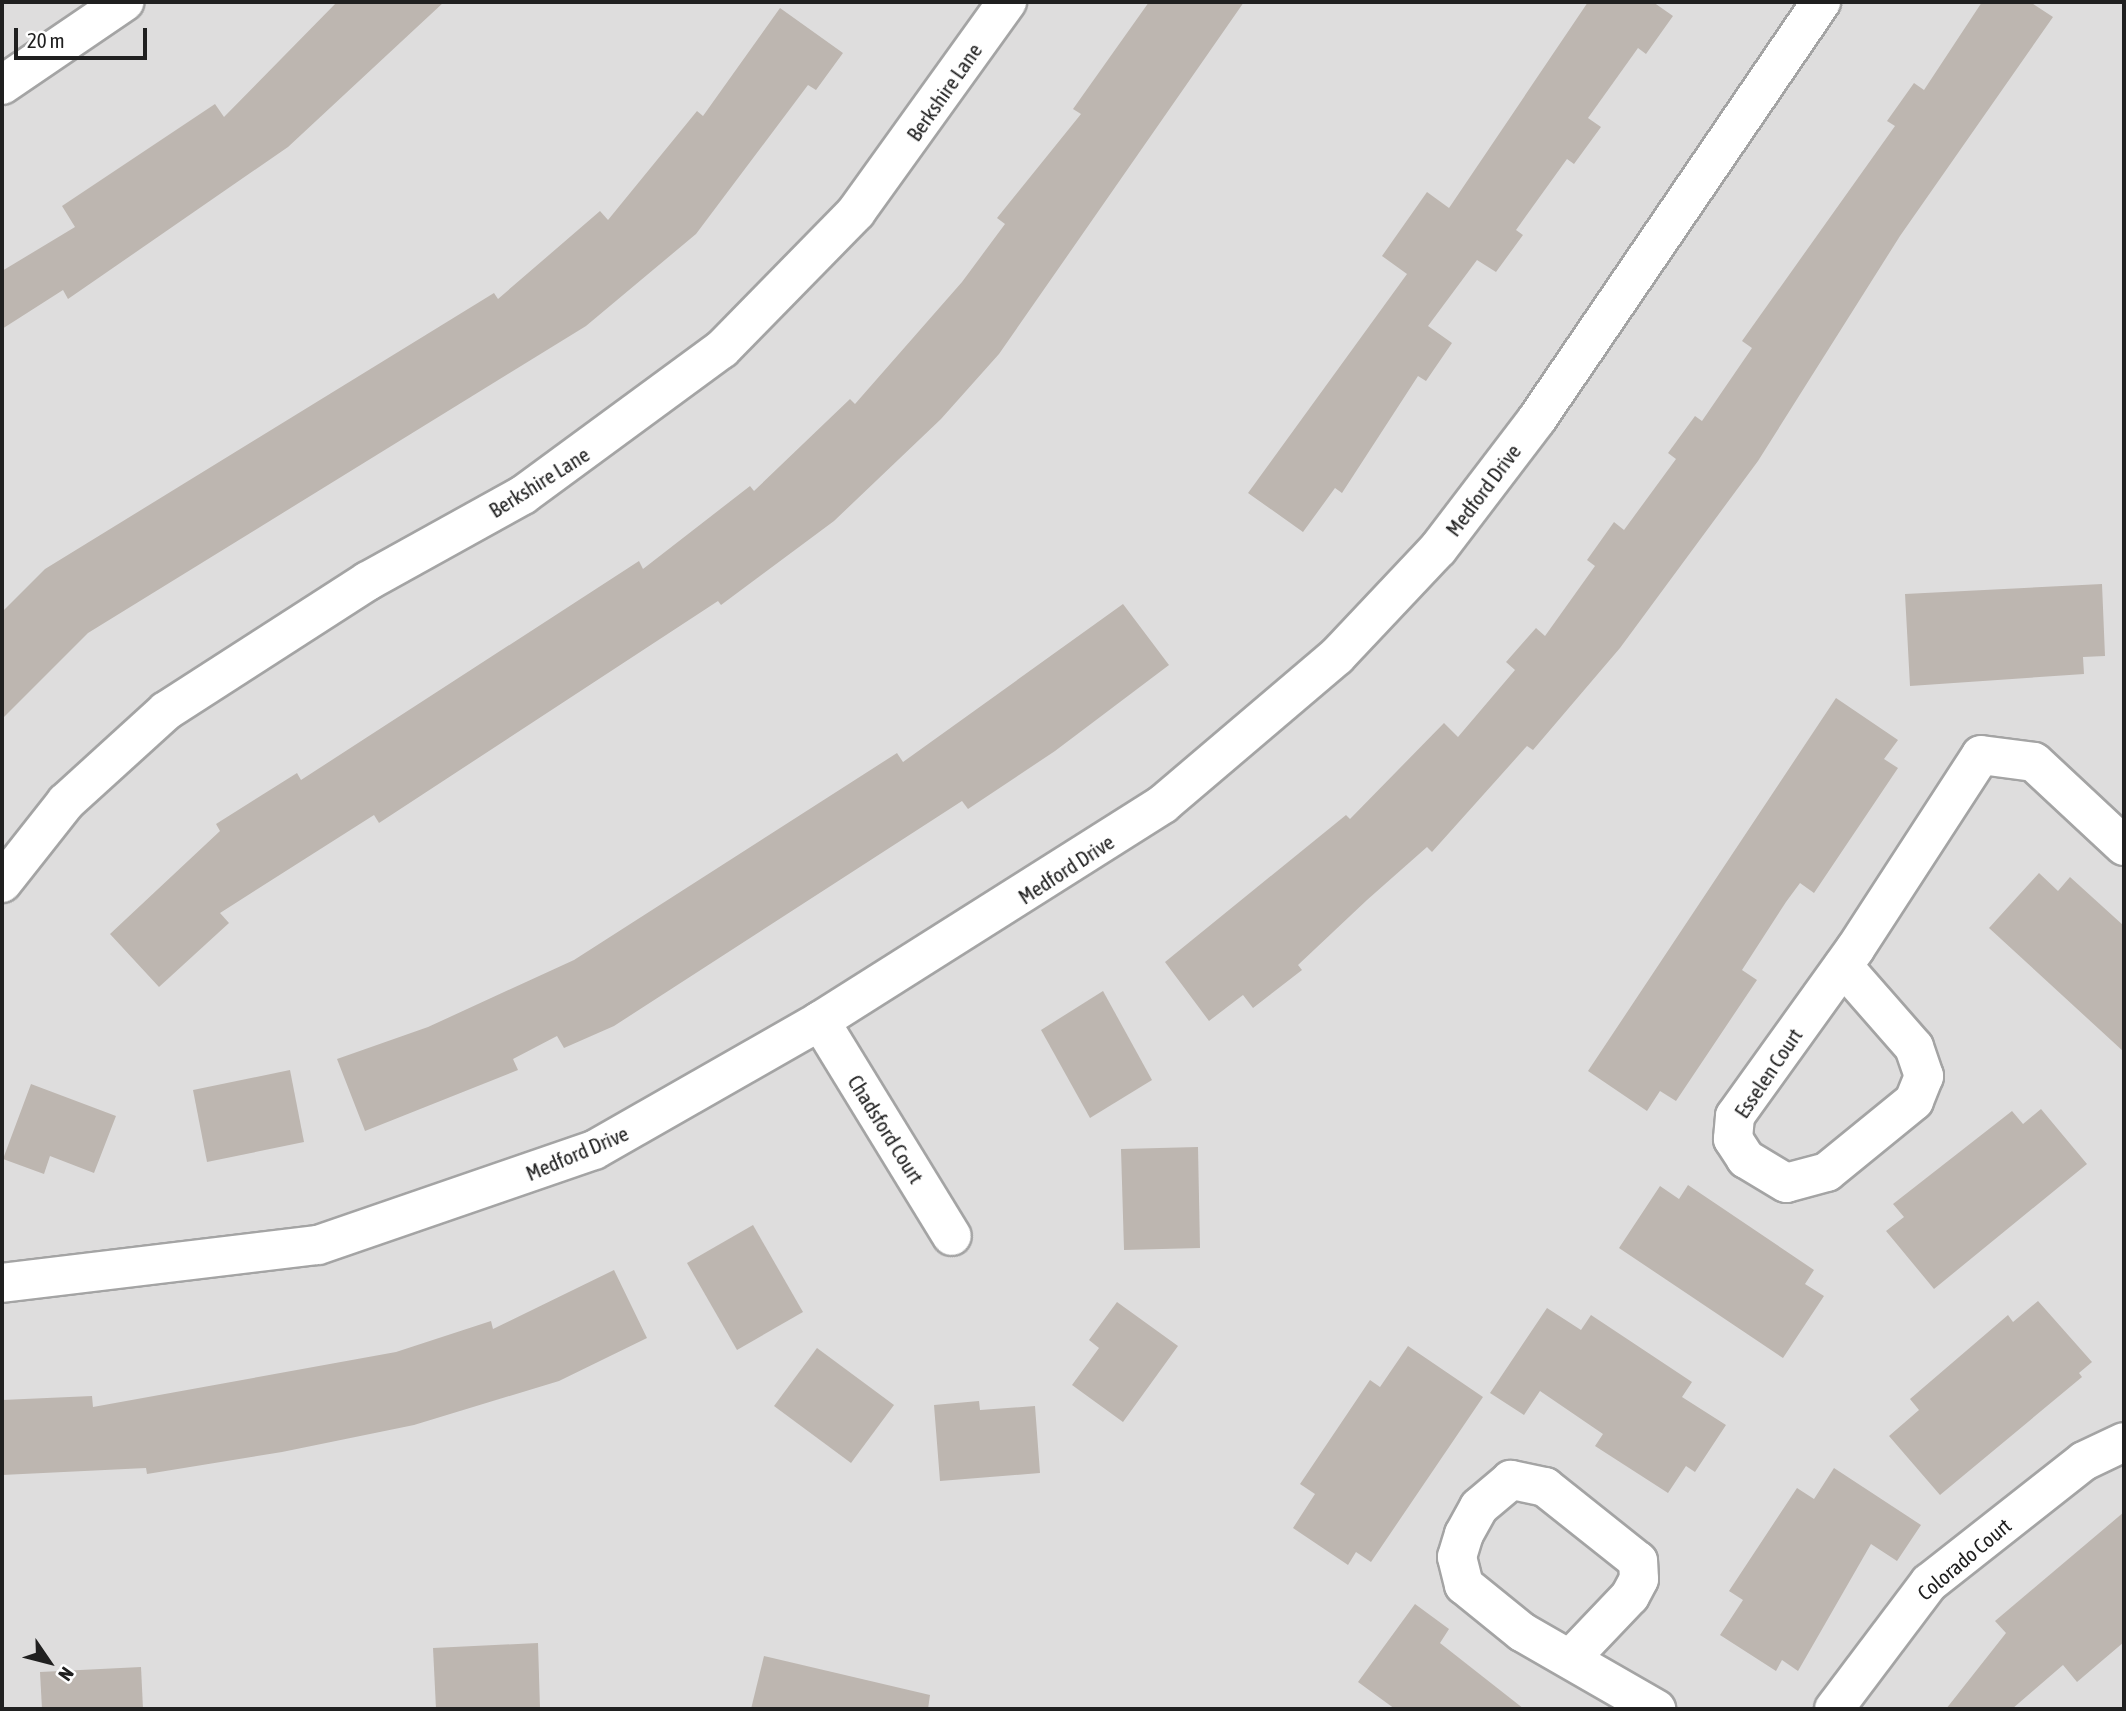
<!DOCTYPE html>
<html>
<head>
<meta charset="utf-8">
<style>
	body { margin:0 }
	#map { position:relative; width:2126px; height:1711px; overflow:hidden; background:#f0eee8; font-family:"Asap Condensed",sans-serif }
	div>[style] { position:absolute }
	.residential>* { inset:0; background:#dedddd }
	.building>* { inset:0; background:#bdb6b0 }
	.roads { filter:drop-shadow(2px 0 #a4a4a4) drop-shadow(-2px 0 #a4a4a4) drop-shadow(0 2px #a4a4a4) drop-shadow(0 -2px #a4a4a4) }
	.minor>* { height:38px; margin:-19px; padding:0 19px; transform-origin:19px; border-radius:19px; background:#fff }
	span { translate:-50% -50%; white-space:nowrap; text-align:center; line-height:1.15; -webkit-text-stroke:5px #fff; paint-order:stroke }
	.street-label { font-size:21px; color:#202020 }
	.frame { position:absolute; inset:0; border:4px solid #202020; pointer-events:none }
	.north { position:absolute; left:14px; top:1627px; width:70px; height:70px; -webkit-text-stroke:5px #fff; paint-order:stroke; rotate:125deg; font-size:19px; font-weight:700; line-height:28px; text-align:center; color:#202020 }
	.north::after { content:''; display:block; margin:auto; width:24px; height:32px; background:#202020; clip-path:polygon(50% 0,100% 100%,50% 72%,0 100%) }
	.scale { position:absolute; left:14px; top:28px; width:133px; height:32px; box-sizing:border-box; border:4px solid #202020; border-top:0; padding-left:9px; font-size:21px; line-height:24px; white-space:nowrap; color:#202020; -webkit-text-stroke:5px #fff; paint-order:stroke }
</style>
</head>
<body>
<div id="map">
	<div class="residential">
		<i style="clip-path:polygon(2px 2px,2124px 2px,2124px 1709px,2px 1709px)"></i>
	</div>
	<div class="building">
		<i style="clip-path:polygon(337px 2px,444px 2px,288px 147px,68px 299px,63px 290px,2px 329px,2px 271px,75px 227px,62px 206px,215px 104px,224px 117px)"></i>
		<i style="clip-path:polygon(1149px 2px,1244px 2px,999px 354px,941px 419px,834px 521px,721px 605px,718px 601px,379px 823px,374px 815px,220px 913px,229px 923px,159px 987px,110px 934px,220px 831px,216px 824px,297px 773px,301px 780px,639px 561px,643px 569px,750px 486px,754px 491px,850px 399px,855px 404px,962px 282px,1005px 224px,997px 218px,1081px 114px,1073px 109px)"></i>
		<i style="clip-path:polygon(1588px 2px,1653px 2px,1673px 16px,1646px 54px,1638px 48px,1588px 118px,1601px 127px,1574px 164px,1567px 159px,1516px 230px,1523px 235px,1496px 272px,1477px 260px,1428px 326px,1452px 343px,1426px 381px,1418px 376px,1342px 493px,1335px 488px,1303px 532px,1248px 493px,1407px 274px,1382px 256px,1427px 192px,1449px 208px)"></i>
		<i style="clip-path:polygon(1982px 2px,2030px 2px,2053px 17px,1900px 236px,1758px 461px,1620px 648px,1533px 750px,1527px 746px,1432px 852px,1427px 847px,1367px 900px,1298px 965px,1302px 970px,1253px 1008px,1243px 995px,1209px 1021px,1165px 962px,1346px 815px,1350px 819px,1444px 723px,1458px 737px,1515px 670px,1506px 662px,1536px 628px,1545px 636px,1595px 566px,1587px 560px,1614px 522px,1624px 530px,1676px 459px,1668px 453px,1695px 416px,1702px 421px,1752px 348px,1742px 341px,1895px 126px,1887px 121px,1914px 83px,1924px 90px)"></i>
		<i style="clip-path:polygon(780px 8px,843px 53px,816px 90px,808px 85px,696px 234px,586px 326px,88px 633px,2px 719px,2px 612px,45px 569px,494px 293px,498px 299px,600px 211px,608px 220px,697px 111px,703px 116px)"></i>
		<i style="clip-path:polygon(2102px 584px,2105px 656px,2083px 657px,2084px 674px,1910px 686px,1905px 594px)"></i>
		<i style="clip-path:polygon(1123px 604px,1169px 665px,1055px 751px,968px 809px,962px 801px,614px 1026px,564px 1048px,557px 1036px,513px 1059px,518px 1070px,365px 1131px,337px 1059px,428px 1027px,574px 960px,897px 753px,903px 762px)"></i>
		<i style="clip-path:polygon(1836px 698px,1898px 740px,1884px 759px,1898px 768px,1814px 893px,1800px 883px,1786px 902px,1742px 970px,1757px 980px,1676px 1101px,1660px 1091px,1647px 1111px,1588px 1071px)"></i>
		<i style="clip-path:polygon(2039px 873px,2058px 891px,2070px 877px,2124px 926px,2124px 1052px,1989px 928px)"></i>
		<i style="clip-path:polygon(1103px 991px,1152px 1080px,1090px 1118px,1041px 1030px)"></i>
		<i style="clip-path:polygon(290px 1070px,304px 1142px,207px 1162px,193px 1090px)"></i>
		<i style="clip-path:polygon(31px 1084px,116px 1116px,94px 1173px,50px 1156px,44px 1174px,3px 1159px)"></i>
		<i style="clip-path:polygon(2041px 1109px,2087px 1164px,1934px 1289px,1886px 1231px,1904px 1217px,1893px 1204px,2012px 1111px,2023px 1124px)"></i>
		<i style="clip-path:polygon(1198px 1147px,1200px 1248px,1124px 1250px,1121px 1149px)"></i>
		<i style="clip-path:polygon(1688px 1185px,1814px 1270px,1805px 1284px,1824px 1296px,1783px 1358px,1619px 1248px,1660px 1186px,1679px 1199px)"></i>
		<i style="clip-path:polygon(753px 1225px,803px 1312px,737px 1350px,687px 1263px)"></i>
		<i style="clip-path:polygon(614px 1270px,647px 1338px,559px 1381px,414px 1425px,282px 1452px,147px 1474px,146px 1468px,2px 1475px,2px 1400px,92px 1396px,93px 1407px,396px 1352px,491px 1321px,493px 1329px)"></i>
		<i style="clip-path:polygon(2038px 1301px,2092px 1362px,2079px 1373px,2082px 1377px,1940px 1495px,1889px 1436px,1919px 1410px,1910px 1399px,2008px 1315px,2013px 1322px)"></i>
		<i style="clip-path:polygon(1117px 1302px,1178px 1346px,1123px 1422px,1072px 1385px,1099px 1348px,1089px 1340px)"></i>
		<i style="clip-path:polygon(1547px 1308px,1581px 1330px,1591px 1315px,1692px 1382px,1682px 1397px,1726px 1425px,1695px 1472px,1686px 1466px,1668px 1493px,1595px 1446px,1603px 1434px,1540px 1391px,1524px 1415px,1490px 1393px)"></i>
		<i style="clip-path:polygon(1408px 1346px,1483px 1397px,1371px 1562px,1356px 1552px,1348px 1565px,1293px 1528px,1315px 1494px,1300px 1484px,1370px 1380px,1380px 1387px)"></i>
		<i style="clip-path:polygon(817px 1348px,894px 1405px,851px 1463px,774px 1406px)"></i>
		<i style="clip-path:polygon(979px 1401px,980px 1410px,1035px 1406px,1040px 1473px,940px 1481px,934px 1405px)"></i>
		<i style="clip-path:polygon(1834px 1468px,1921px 1525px,1897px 1561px,1871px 1544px,1798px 1671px,1782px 1660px,1776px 1671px,1720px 1635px,1743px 1600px,1729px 1591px,1797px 1488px,1814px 1499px)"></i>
		<i style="clip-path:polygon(2124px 1512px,2124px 1642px,2077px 1682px,2063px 1665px,2012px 1709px,1946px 1709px,2006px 1633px,1995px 1621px)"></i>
		<i style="clip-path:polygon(1415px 1604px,1449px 1629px,1440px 1643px,1524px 1709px,1395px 1709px,1358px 1682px)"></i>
		<i style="clip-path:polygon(538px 1643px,540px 1709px,436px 1709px,433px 1648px)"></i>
		<i style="clip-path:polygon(764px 1656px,930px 1695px,928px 1709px,751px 1709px)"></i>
		<i style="clip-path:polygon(141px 1667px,143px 1709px,42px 1709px,40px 1672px)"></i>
	</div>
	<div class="roads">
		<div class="minor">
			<i style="left:2px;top:85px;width:148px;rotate:-34.2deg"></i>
			<i style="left:2px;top:883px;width:103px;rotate:-51.7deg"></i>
			<i style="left:66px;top:802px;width:135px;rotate:-42.3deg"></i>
			<i style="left:166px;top:711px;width:240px;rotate:-32.8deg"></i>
			<i style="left:368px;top:581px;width:177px;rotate:-29deg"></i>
			<i style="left:523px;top:495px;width:247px;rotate:-36.3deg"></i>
			<i style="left:722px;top:349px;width:192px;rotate:-45.6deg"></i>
			<i style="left:856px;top:212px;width:259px;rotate:-54.3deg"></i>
			<i style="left:1843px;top:966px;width:108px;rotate:48.8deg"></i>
			<i style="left:1914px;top:1047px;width:31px;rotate:71deg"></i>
			<i style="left:1924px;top:1076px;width:27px;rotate:112deg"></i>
			<i style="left:1914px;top:1101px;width:112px;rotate:140.8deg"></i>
			<i style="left:1827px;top:1172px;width:42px;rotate:165deg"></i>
			<i style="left:1786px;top:1183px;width:47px;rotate:-149deg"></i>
			<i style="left:1746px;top:1159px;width:24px;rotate:-123deg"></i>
			<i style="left:1733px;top:1139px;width:23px;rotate:-85deg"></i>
			<i style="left:1735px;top:1116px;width:206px;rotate:-54.3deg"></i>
			<i style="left:1855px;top:949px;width:231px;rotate:-57deg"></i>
			<i style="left:1981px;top:755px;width:53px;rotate:7.5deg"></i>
			<i style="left:2034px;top:762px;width:123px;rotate:43deg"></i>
			<i style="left:820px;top:1021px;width:252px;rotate:58.5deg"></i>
			<i style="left:2px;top:1283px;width:318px;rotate:-6.9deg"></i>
			<i style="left:318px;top:1245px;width:292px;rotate:-19deg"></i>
			<i style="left:594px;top:1150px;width:260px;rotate:-29.7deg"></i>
			<i style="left:820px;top:1021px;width:406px;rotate:-32.3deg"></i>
			<i style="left:1163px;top:804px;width:228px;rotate:-40.4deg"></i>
			<i style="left:1337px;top:656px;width:147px;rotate:-46.7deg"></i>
			<i style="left:1438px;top:549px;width:163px;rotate:-52.7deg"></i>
			<i style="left:1537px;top:419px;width:505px;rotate:-55.74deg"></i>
			<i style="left:1570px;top:1659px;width:87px;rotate:-46.4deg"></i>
			<i style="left:1630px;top:1596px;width:19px;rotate:-62deg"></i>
			<i style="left:1639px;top:1579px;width:18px;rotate:-93deg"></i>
			<i style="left:1638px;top:1561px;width:119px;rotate:-141.5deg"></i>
			<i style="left:1545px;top:1487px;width:35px;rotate:-168deg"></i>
			<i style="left:1511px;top:1480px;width:42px;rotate:139.8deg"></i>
			<i style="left:1479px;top:1507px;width:31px;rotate:119deg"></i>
			<i style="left:1464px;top:1534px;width:24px;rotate:107deg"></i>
			<i style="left:1457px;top:1557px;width:29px;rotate:76deg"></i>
			<i style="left:1464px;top:1585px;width:75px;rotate:39deg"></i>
			<i style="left:1522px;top:1632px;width:155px;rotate:29.9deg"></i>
			<i style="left:1834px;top:1709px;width:158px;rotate:-53deg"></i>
			<i style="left:1929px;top:1583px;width:197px;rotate:-38.2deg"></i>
			<i style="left:2084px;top:1461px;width:44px;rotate:-25.4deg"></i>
		</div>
	</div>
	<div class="street-label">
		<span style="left:944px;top:92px;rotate:-55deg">Berkshire Lane</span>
		<span style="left:539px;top:482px;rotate:-32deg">Berkshire Lane</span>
		<span style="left:1483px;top:490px;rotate:-53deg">Medford Drive</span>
		<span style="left:1066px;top:869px;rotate:-33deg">Medford Drive</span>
		<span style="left:1768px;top:1073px;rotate:-56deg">Esselen Court</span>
		<span style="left:886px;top:1129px;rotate:58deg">Chadsford Court</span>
		<span style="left:577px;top:1153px;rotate:-23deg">Medford Drive</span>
		<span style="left:1964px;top:1559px;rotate:-40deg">Colorado Court</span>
	</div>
	<div class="frame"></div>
	<div class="north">N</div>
	<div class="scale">20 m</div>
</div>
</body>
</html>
